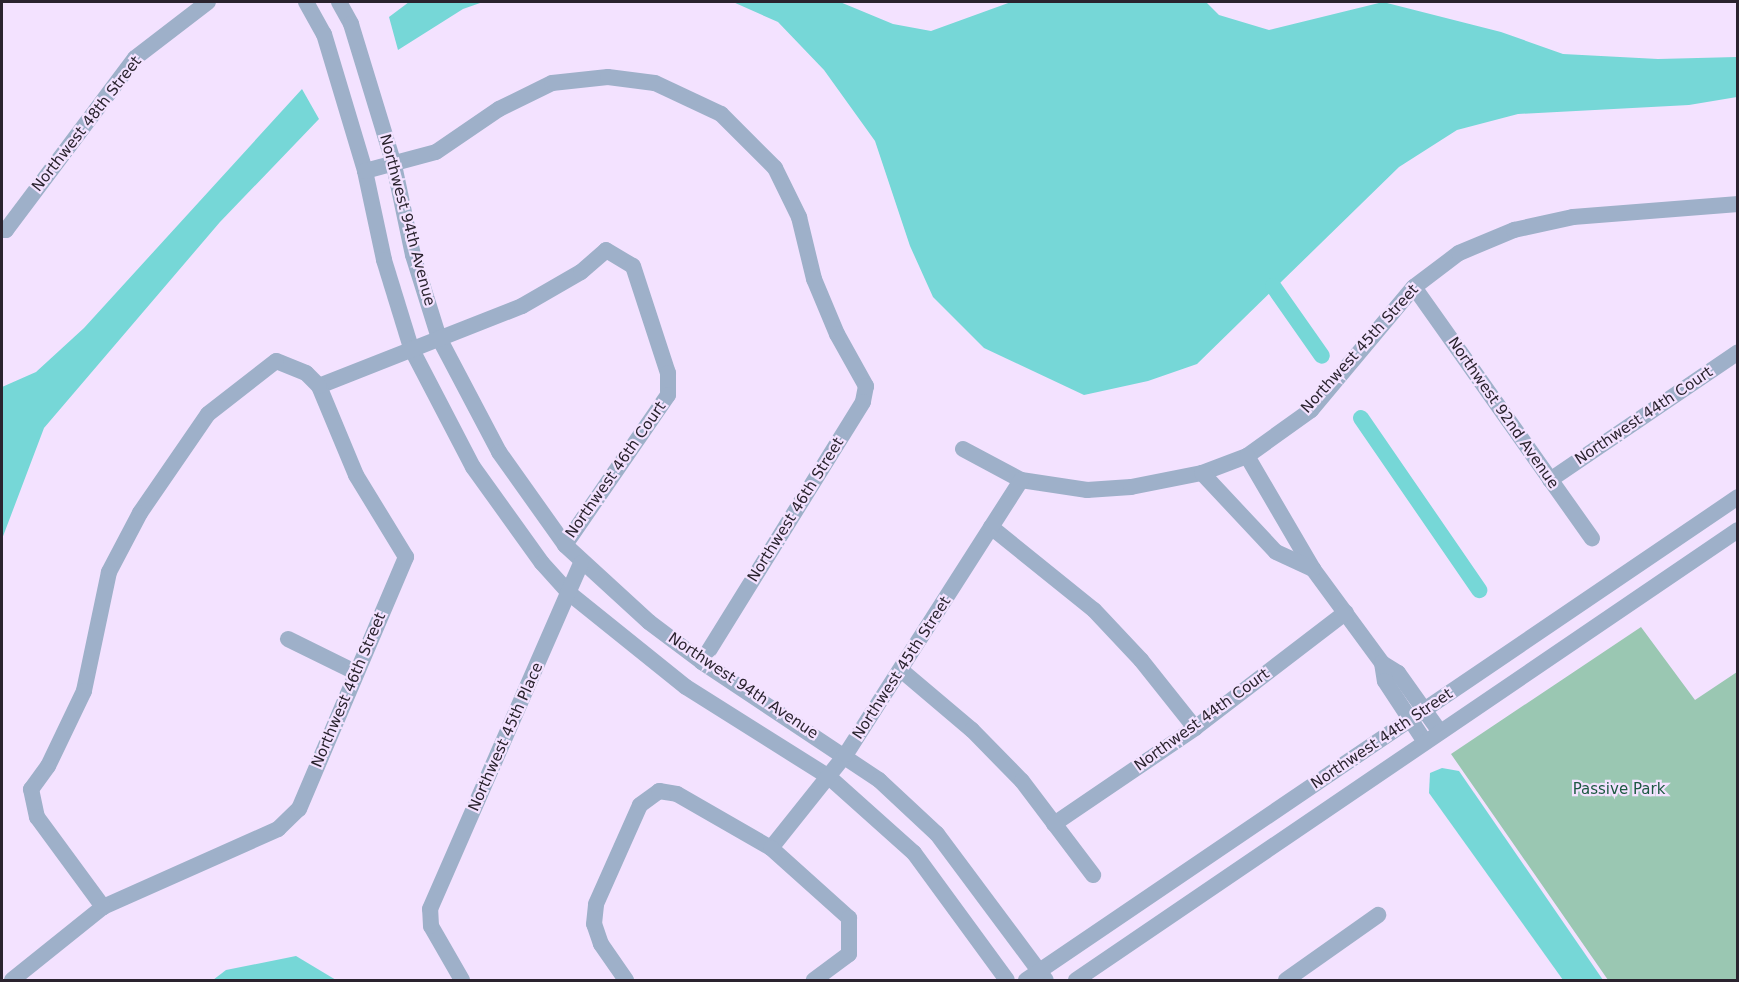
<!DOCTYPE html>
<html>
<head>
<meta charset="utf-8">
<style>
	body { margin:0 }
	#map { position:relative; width:1739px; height:982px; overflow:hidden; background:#f3e2ff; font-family:"DejaVu Sans",sans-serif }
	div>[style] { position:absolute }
	.green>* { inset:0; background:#9ac7b2 }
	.water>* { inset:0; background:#76d7d7 }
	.canal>* { height:16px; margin:-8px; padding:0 8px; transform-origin:8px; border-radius:8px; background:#76d7d7 }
	.minor>* { height:16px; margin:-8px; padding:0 8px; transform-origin:8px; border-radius:8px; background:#9eb0c9 }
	span { translate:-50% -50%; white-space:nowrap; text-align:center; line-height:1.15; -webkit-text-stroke:4.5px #f3e2ff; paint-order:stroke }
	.street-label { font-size:15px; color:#2a232e }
	.park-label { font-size:15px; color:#1c5841 }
	.frame { position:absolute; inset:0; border:3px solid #2a232e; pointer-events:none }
</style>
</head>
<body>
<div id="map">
	<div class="green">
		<i style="clip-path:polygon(1641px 627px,1695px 700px,1737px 672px,1737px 980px,1608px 980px,1451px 754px)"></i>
	</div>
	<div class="water">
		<i style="clip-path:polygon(409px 2px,483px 2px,463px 9px,398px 50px,389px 17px)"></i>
		<i style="clip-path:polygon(733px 2px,840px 2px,893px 24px,931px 31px,1011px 2px,1206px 2px,1219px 15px,1269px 30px,1383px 2px,1501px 32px,1563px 54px,1658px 59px,1737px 57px,1737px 97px,1689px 105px,1518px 114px,1457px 130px,1399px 167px,1197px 364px,1148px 381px,1084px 395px,984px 348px,933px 297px,910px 246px,875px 141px,824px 70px,778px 22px)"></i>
		<i style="clip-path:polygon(302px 89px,319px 119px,220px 222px,44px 428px,2px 539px,2px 387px,36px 372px,84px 328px)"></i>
		<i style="clip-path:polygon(1442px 768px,1459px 771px,1603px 980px,1563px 980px,1429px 793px,1430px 773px)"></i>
		<i style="clip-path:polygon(296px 956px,336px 980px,213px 980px,226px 970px)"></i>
	</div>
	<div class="canal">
		<i style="left:1273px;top:286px;width:85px;rotate:55deg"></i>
		<i style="left:1361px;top:418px;width:209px;rotate:55.5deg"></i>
	</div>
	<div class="minor">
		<i style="left:306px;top:2px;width:37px;rotate:61deg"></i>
		<i style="left:324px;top:34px;width:143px;rotate:73.3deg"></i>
		<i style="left:365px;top:171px;width:91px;rotate:77.9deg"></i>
		<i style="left:384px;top:260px;width:92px;rotate:72.9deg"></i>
		<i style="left:411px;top:348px;width:134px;rotate:62.5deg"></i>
		<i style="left:473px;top:467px;width:118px;rotate:54.3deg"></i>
		<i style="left:542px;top:563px;width:40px;rotate:48deg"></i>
		<i style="left:569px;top:593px;width:150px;rotate:38.8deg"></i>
		<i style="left:686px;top:687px;width:169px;rotate:32.2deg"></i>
		<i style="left:829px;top:777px;width:114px;rotate:41.8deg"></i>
		<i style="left:914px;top:853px;width:157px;rotate:53.8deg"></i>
		<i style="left:339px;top:2px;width:25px;rotate:61deg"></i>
		<i style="left:351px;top:24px;width:147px;rotate:73deg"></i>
		<i style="left:394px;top:165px;width:92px;rotate:78.1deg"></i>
		<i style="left:413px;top:255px;width:87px;rotate:72.6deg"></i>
		<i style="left:439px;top:338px;width:129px;rotate:62.2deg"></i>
		<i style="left:499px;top:452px;width:114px;rotate:54.6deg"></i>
		<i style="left:565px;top:545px;width:114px;rotate:42.5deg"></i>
		<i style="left:649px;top:622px;width:66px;rotate:37deg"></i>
		<i style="left:702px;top:662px;width:213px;rotate:33.7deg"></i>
		<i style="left:879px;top:780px;width:79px;rotate:43deg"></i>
		<i style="left:937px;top:834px;width:182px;rotate:53.3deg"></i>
		<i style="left:365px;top:171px;width:73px;rotate:-15deg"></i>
		<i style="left:436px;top:152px;width:76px;rotate:-34.3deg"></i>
		<i style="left:499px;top:109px;width:59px;rotate:-26.1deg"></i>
		<i style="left:552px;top:83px;width:56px;rotate:-6.1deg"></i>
		<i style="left:608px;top:77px;width:47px;rotate:7.3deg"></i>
		<i style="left:655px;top:83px;width:73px;rotate:25.2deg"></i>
		<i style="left:721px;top:114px;width:76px;rotate:45deg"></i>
		<i style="left:775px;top:168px;width:55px;rotate:63.9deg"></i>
		<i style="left:799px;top:217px;width:64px;rotate:76.4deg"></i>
		<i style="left:814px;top:279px;width:60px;rotate:67.3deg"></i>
		<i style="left:837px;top:334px;width:60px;rotate:60.9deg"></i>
		<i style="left:866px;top:386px;width:16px;rotate:101deg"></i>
		<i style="left:863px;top:402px;width:306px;rotate:121.8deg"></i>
		<i style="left:2px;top:230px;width:4px"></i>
		<i style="left:6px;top:230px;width:215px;rotate:-53.1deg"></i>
		<i style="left:135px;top:58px;width:92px;rotate:-37.5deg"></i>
		<i style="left:1414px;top:287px;width:308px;rotate:54.7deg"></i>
		<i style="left:319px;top:386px;width:218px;rotate:-21.5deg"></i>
		<i style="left:522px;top:306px;width:68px;rotate:-30deg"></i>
		<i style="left:581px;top:272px;width:33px;rotate:-41deg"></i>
		<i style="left:606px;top:250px;width:31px;rotate:31deg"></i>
		<i style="left:633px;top:266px;width:113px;rotate:71.9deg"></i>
		<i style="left:668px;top:373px;width:22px;rotate:90deg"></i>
		<i style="left:668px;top:395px;width:182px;rotate:124.5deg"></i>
		<i style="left:963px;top:449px;width:66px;rotate:28.1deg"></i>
		<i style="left:1021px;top:480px;width:67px;rotate:8.6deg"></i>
		<i style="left:1087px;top:490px;width:44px;rotate:-3.9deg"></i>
		<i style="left:1131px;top:487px;width:72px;rotate:-11.2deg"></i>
		<i style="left:1202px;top:473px;width:48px;rotate:-20.7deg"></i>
		<i style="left:1247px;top:456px;width:79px;rotate:-35.7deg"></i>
		<i style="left:1311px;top:410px;width:160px;rotate:-50.1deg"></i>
		<i style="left:1414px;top:287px;width:56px;rotate:-37.1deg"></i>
		<i style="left:1459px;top:253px;width:60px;rotate:-22.7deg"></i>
		<i style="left:1514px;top:230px;width:60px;rotate:-12.4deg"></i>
		<i style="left:1573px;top:217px;width:166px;rotate:-4.5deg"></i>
		<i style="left:1247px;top:456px;width:131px;rotate:59.7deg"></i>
		<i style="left:1313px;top:569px;width:117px;rotate:53.7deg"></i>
		<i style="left:1382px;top:663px;width:19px;rotate:32deg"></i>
		<i style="left:1398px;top:673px;width:72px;rotate:54.6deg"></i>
		<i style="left:1202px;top:473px;width:108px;rotate:46.9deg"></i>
		<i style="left:1276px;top:552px;width:41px;rotate:24.7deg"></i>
		<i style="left:1550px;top:480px;width:227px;rotate:-34.2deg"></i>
		<i style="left:991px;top:527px;width:132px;rotate:38.9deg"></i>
		<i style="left:1094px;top:610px;width:69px;rotate:46.8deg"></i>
		<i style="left:1141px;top:660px;width:87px;rotate:51.5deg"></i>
		<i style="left:288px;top:639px;width:75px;rotate:26.2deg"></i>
		<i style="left:1382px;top:663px;width:18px;rotate:81deg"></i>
		<i style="left:1385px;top:681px;width:73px;rotate:56.7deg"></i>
		<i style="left:901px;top:670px;width:93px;rotate:40.2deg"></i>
		<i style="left:972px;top:730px;width:71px;rotate:45.6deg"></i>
		<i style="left:1022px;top:781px;width:118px;rotate:52.9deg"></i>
		<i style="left:1054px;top:824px;width:171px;rotate:-34.2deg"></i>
		<i style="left:1195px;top:728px;width:190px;rotate:-37.5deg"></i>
		<i style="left:771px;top:848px;width:120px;rotate:-51.4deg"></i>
		<i style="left:846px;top:754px;width:325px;rotate:-57.4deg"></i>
		<i style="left:12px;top:980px;width:117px;rotate:-38.7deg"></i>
		<i style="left:103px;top:907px;width:192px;rotate:-24deg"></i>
		<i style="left:278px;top:829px;width:29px;rotate:-44deg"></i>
		<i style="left:299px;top:809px;width:274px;rotate:-67deg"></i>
		<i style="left:406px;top:557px;width:96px;rotate:-121.4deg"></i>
		<i style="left:356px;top:475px;width:96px;rotate:-112.6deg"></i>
		<i style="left:319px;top:386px;width:18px;rotate:-135deg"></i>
		<i style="left:306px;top:373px;width:32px;rotate:-158deg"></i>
		<i style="left:276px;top:361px;width:86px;rotate:142.1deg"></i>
		<i style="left:208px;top:414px;width:120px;rotate:124.5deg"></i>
		<i style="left:140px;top:513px;width:67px;rotate:117.7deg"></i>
		<i style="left:109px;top:572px;width:122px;rotate:101.9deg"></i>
		<i style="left:84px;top:691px;width:83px;rotate:115.6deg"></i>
		<i style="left:48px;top:766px;width:29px;rotate:126deg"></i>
		<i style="left:31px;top:789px;width:29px;rotate:78deg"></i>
		<i style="left:37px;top:817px;width:112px;rotate:53.7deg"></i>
		<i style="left:462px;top:980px;width:62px;rotate:-119.9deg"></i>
		<i style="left:431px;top:926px;width:17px;rotate:-93deg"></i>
		<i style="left:430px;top:909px;width:377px;rotate:-66.4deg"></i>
		<i style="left:626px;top:980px;width:44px;rotate:-124.8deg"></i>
		<i style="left:601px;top:944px;width:21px;rotate:-109deg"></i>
		<i style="left:594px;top:924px;width:20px;rotate:-84deg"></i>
		<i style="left:596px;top:904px;width:108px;rotate:-66deg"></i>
		<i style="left:640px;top:805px;width:24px;rotate:-36deg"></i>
		<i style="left:659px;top:791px;width:18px;rotate:9deg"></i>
		<i style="left:677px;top:794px;width:108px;rotate:29.9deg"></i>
		<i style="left:771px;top:848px;width:105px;rotate:41.9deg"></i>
		<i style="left:849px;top:918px;width:36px;rotate:90deg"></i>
		<i style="left:849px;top:954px;width:44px;rotate:143.4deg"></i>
		<i style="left:1026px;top:980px;width:860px;rotate:-34.15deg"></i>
		<i style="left:1076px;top:980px;width:800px;rotate:-34.21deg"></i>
		<i style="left:1286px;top:980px;width:113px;rotate:-35.2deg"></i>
	</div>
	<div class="street-label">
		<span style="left:87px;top:124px;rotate:-52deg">Northwest 48th Street</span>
		<span style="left:407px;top:220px;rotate:75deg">Northwest 94th Avenue</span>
		<span style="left:1360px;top:349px;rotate:-48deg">Northwest 45th Street</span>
		<span style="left:1503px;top:413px;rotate:55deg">Northwest 92nd Avenue</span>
		<span style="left:1644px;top:416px;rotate:-34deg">Northwest 44th Court</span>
		<span style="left:616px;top:470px;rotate:-55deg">Northwest 46th Court</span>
		<span style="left:796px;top:510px;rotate:-58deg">Northwest 46th Street</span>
		<span style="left:902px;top:668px;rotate:-57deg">Northwest 45th Street</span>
		<span style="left:743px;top:686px;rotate:34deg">Northwest 94th Avenue</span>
		<span style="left:349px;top:690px;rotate:-67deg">Northwest 46th Street</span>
		<span style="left:1202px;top:720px;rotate:-36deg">Northwest 44th Court</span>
		<span style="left:506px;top:737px;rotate:-66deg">Northwest 45th Place</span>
		<span style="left:1382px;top:739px;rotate:-34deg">Northwest 44th Street</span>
	</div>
	<div class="park-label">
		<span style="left:1619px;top:790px">Passive Park</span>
	</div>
	<div class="frame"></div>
</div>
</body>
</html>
